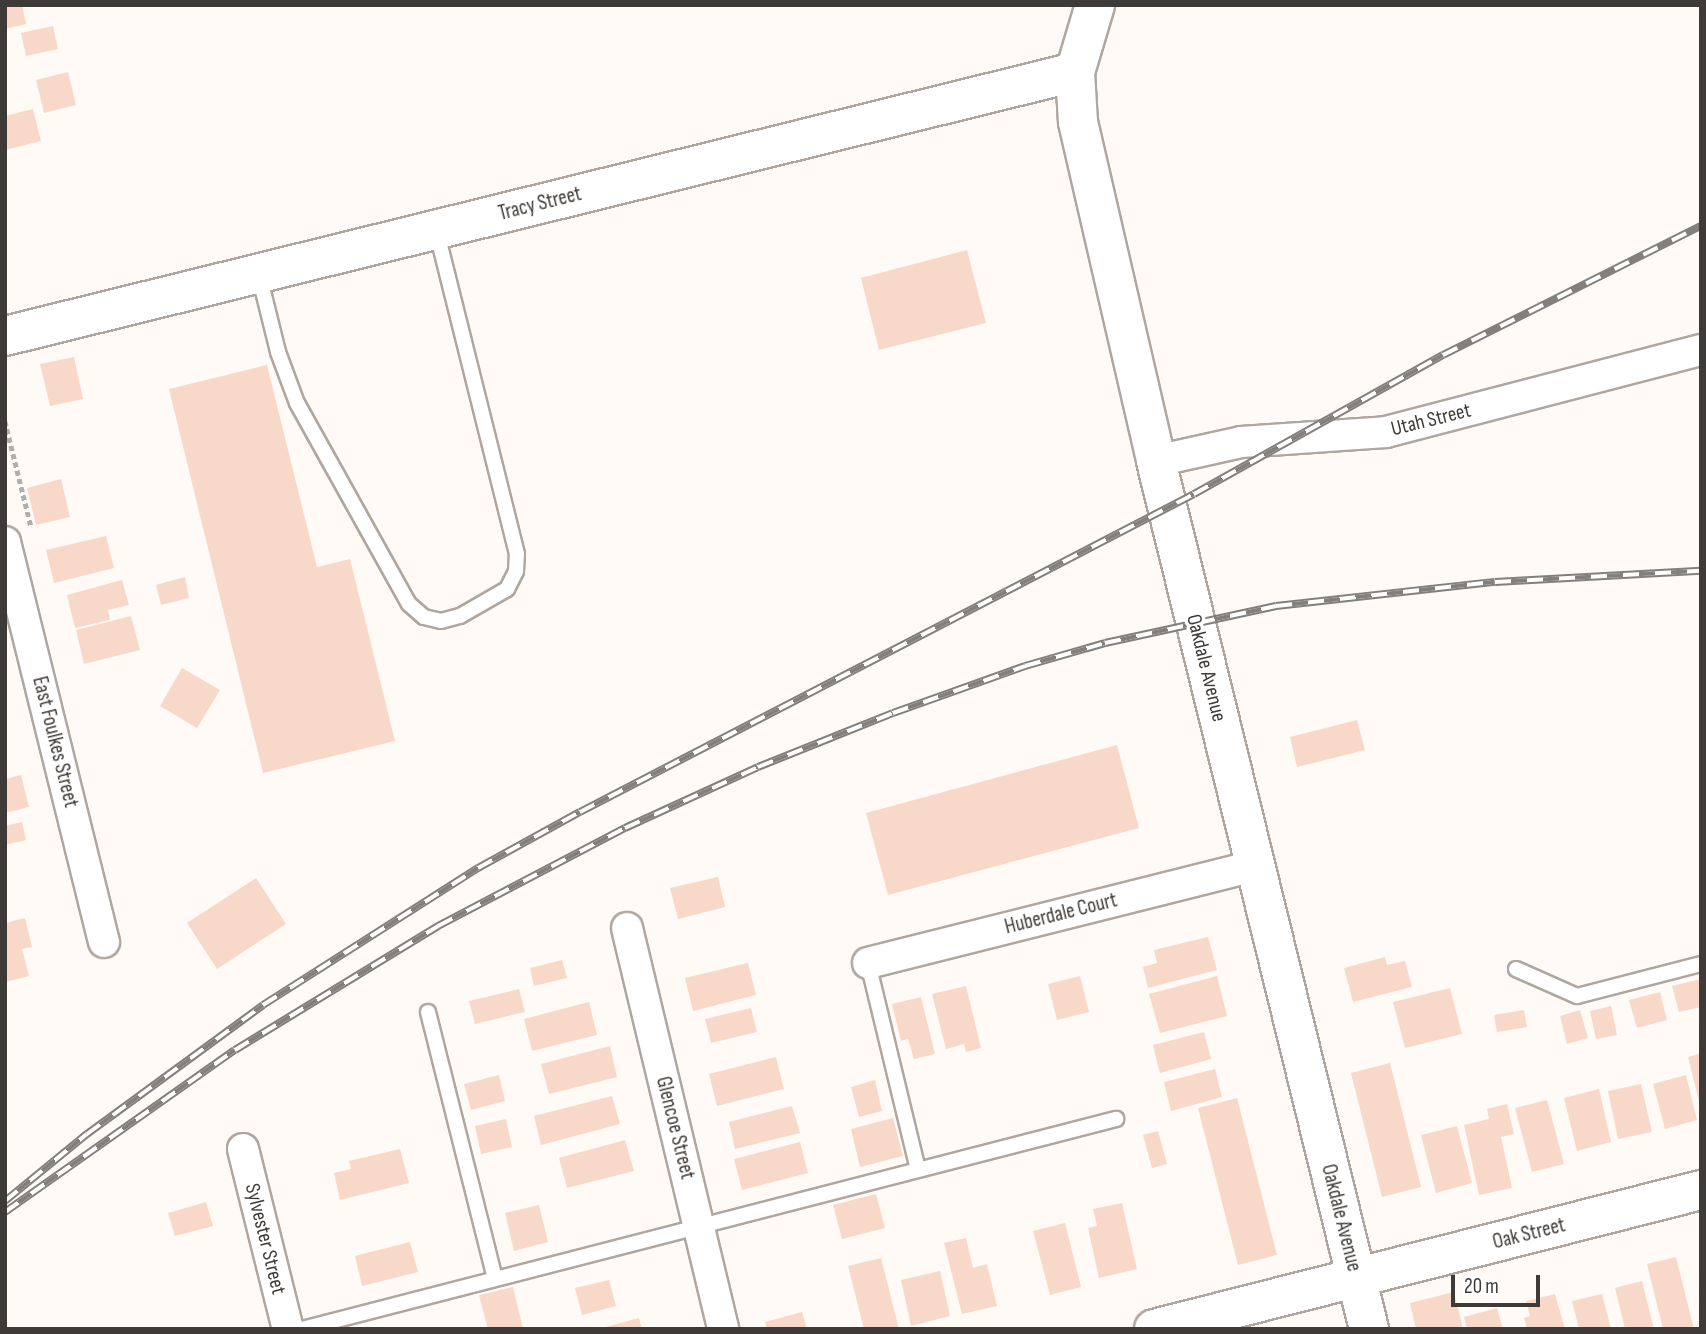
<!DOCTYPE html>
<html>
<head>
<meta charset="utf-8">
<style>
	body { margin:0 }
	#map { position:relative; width:1706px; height:1334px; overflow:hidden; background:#fffaf5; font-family:"Sofia Sans Condensed",sans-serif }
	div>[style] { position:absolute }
	.building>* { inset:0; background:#f8d9c9 }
	.path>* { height:4.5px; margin-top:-2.25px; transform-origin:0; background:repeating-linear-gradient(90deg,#b2aeaa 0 5px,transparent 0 8.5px) }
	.roads { filter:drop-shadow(2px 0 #afa79f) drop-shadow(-2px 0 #afa79f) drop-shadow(0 2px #afa79f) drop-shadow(0 -2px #afa79f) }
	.lane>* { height:14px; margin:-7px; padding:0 7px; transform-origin:7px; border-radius:7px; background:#fff }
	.street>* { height:30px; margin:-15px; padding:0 15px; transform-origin:15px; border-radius:15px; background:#fff }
	.secondary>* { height:38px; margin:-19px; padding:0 19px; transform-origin:19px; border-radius:19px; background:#fff }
	.rail>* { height:8px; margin-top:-4px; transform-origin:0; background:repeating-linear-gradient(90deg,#fff 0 16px,#837f7b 0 32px); box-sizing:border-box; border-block:2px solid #837f7b }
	span { translate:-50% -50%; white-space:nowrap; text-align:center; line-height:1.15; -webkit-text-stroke:7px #fff; paint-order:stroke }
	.street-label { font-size:21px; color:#3e3a37 }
	.frame { position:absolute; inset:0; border:7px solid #3e3a37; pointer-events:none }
	.scale { position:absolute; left:1451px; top:1275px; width:89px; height:32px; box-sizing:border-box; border:4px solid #3e3a37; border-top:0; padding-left:9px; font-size:21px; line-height:24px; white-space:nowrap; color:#3e3a37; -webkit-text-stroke:5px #fff; paint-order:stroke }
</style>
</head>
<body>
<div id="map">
	<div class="building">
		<i style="clip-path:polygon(5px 5px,22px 5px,26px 24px,5px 29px)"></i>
		<i style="clip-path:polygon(53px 26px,58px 49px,26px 56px,21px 33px)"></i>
		<i style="clip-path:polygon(68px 72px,76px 105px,44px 113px,36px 80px)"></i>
		<i style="clip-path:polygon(33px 109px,41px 141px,5px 150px,5px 116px)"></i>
		<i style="clip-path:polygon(967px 250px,986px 323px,879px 350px,861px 278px)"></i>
		<i style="clip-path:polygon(74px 357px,83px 399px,50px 406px,40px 364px)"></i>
		<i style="clip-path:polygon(267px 365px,317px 567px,350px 559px,395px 741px,263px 773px,169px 389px)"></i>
		<i style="clip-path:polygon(61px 479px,70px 517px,36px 525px,27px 488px)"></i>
		<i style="clip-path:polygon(106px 536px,114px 568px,54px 583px,46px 550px)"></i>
		<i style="clip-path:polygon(185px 577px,189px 598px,161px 605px,156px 585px)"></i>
		<i style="clip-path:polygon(122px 580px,129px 605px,108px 610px,110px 620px,75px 628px,67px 595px)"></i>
		<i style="clip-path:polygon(131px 616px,140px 650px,84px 664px,76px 630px)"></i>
		<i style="clip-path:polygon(182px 668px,220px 690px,197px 728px,160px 706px)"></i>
		<i style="clip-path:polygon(1357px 720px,1365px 750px,1297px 767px,1290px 737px)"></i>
		<i style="clip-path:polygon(1117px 745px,1139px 828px,888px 895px,866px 813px)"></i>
		<i style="clip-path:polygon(21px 775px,29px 807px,5px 813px,5px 779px)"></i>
		<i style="clip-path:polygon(22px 822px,26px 840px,5px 845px,5px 826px)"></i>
		<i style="clip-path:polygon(718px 877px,725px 907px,678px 919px,670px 888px)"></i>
		<i style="clip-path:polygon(256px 878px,286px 924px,217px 969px,187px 923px)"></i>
		<i style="clip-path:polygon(25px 918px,32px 947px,22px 949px,29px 976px,5px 982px,5px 923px)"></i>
		<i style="clip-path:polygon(1208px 937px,1217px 970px,1148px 988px,1143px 967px,1157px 963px,1154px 950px)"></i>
		<i style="clip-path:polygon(1385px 957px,1387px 965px,1405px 961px,1412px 987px,1353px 1002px,1344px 968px)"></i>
		<i style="clip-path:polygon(562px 960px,567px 978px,534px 986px,530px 968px)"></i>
		<i style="clip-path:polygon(748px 963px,756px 995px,693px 1011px,685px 978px)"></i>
		<i style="clip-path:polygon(1080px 976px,1089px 1012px,1057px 1020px,1048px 984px)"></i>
		<i style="clip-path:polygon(1217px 976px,1227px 1016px,1160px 1033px,1149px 994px)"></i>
		<i style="clip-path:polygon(1701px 979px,1701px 1007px,1679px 1012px,1672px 986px)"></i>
		<i style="clip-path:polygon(966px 986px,981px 1048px,966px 1052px,964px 1044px,946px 1049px,932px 994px)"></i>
		<i style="clip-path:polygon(1450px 988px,1462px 1034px,1405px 1048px,1393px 1002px)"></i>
		<i style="clip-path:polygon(519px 989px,525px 1012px,475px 1024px,469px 1001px)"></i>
		<i style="clip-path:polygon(1660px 992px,1667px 1020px,1637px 1028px,1629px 1000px)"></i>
		<i style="clip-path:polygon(921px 997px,935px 1054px,914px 1059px,908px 1039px,901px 1041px,892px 1004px)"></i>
		<i style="clip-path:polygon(589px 1002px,597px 1035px,532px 1051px,524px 1019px)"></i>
		<i style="clip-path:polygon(1611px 1006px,1617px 1035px,1596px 1039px,1590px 1011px)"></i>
		<i style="clip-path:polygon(751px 1008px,757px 1032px,711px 1043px,705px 1019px)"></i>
		<i style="clip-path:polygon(1524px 1010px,1527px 1027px,1497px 1032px,1494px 1015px)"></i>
		<i style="clip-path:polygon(1580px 1010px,1588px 1038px,1567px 1044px,1560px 1016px)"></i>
		<i style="clip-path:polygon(1204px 1032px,1211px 1059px,1160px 1073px,1153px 1045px)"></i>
		<i style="clip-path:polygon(610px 1046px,617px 1077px,549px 1094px,541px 1064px)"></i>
		<i style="clip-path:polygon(1701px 1053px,1701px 1105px,1700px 1105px,1688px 1057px)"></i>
		<i style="clip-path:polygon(776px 1057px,784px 1089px,717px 1106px,709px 1074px)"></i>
		<i style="clip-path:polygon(1390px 1063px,1421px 1187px,1382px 1197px,1351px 1073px)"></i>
		<i style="clip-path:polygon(1215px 1069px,1222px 1097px,1171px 1111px,1164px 1082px)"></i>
		<i style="clip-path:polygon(499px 1075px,505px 1101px,471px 1110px,464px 1084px)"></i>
		<i style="clip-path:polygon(1686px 1075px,1697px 1120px,1665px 1129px,1653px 1084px)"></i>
		<i style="clip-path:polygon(875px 1080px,882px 1111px,859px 1117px,851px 1087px)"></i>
		<i style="clip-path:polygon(1641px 1084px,1652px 1132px,1618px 1139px,1608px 1091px)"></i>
		<i style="clip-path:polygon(1599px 1089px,1611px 1142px,1577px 1151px,1564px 1098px)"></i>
		<i style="clip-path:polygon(612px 1096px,620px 1124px,541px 1145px,534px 1116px)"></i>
		<i style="clip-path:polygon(1237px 1098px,1277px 1255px,1238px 1265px,1198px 1108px)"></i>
		<i style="clip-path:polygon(1547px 1100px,1564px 1164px,1532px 1172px,1515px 1108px)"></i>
		<i style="clip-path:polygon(1507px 1104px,1514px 1134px,1501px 1137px,1512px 1188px,1479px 1195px,1464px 1125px,1489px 1119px,1487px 1109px)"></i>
		<i style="clip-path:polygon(792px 1106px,800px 1133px,735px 1149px,729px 1122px)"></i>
		<i style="clip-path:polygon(893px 1118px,903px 1156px,860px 1167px,851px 1129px)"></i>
		<i style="clip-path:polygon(506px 1119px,512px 1147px,481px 1154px,475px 1126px)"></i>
		<i style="clip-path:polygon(1457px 1126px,1472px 1183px,1436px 1193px,1421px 1135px)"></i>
		<i style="clip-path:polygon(1158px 1131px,1167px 1164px,1152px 1168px,1143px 1135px)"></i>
		<i style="clip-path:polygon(625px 1140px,634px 1171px,567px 1188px,559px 1158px)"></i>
		<i style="clip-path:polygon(800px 1142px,808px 1173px,742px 1190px,734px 1159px)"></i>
		<i style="clip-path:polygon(400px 1149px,409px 1183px,340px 1200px,334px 1173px,351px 1169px,349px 1161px)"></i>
		<i style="clip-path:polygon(876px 1194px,885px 1228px,842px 1239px,833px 1205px)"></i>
		<i style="clip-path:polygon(206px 1202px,213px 1226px,175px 1236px,168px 1213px)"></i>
		<i style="clip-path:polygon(1122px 1203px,1137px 1269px,1099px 1278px,1088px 1228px,1097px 1226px,1093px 1209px)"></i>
		<i style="clip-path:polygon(539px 1205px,548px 1242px,514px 1251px,505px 1213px)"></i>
		<i style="clip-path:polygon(1065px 1223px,1081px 1287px,1050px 1295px,1033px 1231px)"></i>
		<i style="clip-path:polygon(966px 1238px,973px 1268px,987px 1264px,997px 1306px,962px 1314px,944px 1243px)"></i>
		<i style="clip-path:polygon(410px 1242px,418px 1272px,362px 1286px,355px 1256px)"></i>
		<i style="clip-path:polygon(1676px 1257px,1694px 1329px,1663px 1329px,1647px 1264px)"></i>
		<i style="clip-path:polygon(881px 1258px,899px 1329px,864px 1329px,848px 1266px)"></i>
		<i style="clip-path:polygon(940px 1271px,950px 1316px,911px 1326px,901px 1280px)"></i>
		<i style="clip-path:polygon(609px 1280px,616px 1306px,582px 1315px,575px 1288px)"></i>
		<i style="clip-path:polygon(1642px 1281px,1654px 1329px,1625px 1329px,1615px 1288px)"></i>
		<i style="clip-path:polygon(513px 1287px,523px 1329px,488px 1329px,479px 1295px)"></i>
		<i style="clip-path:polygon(1454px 1292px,1463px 1329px,1416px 1329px,1410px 1303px)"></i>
		<i style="clip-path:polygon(1555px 1294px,1565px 1329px,1527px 1329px,1524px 1318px,1530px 1316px,1526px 1301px)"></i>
		<i style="clip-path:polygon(1602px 1294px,1611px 1329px,1579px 1329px,1572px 1301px)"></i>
		<i style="clip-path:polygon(1497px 1308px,1503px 1329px,1467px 1329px,1464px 1317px)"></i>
		<i style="clip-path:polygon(802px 1312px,807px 1329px,767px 1329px,765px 1322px)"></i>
		<i style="clip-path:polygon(639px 1318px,642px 1329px,602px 1329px,602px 1328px)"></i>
	</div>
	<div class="path">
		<i style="left:5px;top:421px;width:108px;rotate:76.1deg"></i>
	</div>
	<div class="roads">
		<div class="lane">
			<i style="left:259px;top:275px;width:79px;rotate:76.1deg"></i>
			<i style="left:278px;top:352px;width:54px;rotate:69.6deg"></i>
			<i style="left:297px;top:403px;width:230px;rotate:60.9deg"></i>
			<i style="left:409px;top:604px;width:20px;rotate:41deg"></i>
			<i style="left:424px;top:617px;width:17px;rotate:13deg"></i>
			<i style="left:441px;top:621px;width:20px;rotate:-15deg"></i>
			<i style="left:460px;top:616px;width:54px;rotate:-29.9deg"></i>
			<i style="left:507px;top:589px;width:20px;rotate:-63deg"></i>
			<i style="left:516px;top:571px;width:17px;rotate:-87deg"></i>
			<i style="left:517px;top:554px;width:332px;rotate:-104deg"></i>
			<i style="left:868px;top:963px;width:212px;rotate:76.4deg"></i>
			<i style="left:1516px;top:969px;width:67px;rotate:23.9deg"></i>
			<i style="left:1577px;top:996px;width:128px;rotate:-14.5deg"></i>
			<i style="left:428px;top:1012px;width:274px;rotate:75.9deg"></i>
			<i style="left:302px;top:1329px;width:841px;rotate:-14.47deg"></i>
		</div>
		<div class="street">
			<i style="left:1156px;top:461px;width:87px;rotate:-12.6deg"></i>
			<i style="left:1241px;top:442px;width:145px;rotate:-3.9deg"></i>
			<i style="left:1386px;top:432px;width:325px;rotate:-14.6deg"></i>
			<i style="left:5px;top:542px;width:412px;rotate:76.1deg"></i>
			<i style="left:627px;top:928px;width:412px;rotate:76.5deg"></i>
			<i style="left:868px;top:963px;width:399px;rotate:-14.1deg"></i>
			<i style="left:243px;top:1149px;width:186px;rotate:76deg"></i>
		</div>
		<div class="secondary">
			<i style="left:1095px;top:5px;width:70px;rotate:106.6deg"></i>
			<i style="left:1075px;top:72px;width:50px;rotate:86.6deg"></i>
			<i style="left:1078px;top:122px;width:348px;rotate:77deg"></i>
			<i style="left:1156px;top:461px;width:894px;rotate:76.21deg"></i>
			<i style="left:5px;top:336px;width:1102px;rotate:-13.86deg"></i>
			<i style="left:1154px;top:1329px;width:564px;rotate:-14.26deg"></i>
		</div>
	</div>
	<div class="rail">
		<i style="left:5px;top:1201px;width:106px;rotate:-39.3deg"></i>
		<i style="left:87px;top:1134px;width:218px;rotate:-36.2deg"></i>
		<i style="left:263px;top:1005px;width:255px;rotate:-32.5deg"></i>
		<i style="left:478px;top:868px;width:116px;rotate:-28.8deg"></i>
		<i style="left:580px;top:812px;width:691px;rotate:-27.38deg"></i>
		<i style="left:1194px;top:494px;width:285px;rotate:-29.2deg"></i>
		<i style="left:1443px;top:355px;width:288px;rotate:-26.6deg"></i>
		<i style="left:5px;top:1212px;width:281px;rotate:-35.2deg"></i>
		<i style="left:235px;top:1050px;width:238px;rotate:-31.4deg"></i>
		<i style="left:438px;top:926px;width:211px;rotate:-27.7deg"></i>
		<i style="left:625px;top:828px;width:146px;rotate:-24.6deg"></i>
		<i style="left:758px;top:767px;width:145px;rotate:-21.8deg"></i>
		<i style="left:893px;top:713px;width:140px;rotate:-19.6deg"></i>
		<i style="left:1025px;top:666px;width:83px;rotate:-16deg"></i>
		<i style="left:1105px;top:643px;width:175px;rotate:-12.2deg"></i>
		<i style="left:1276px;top:606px;width:220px;rotate:-6.3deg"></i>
		<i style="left:1495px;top:582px;width:206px;rotate:-3.1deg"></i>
	</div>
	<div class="street-label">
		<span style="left:540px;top:204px;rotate:-14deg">Tracy Street</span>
		<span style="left:1431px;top:420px;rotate:-14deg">Utah Street</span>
		<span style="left:1206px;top:668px;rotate:76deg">Oakdale Avenue</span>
		<span style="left:55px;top:742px;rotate:76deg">East Foulkes Street</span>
		<span style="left:1061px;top:914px;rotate:-14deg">Huberdale Court</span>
		<span style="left:675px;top:1128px;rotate:76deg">Glencoe Street</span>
		<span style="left:1341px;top:1218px;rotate:76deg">Oakdale Avenue</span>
		<span style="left:1529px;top:1234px;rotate:-14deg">Oak Street</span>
		<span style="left:265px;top:1239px;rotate:76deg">Sylvester Street</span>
	</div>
	<div class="frame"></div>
	<div class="scale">20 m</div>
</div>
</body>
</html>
